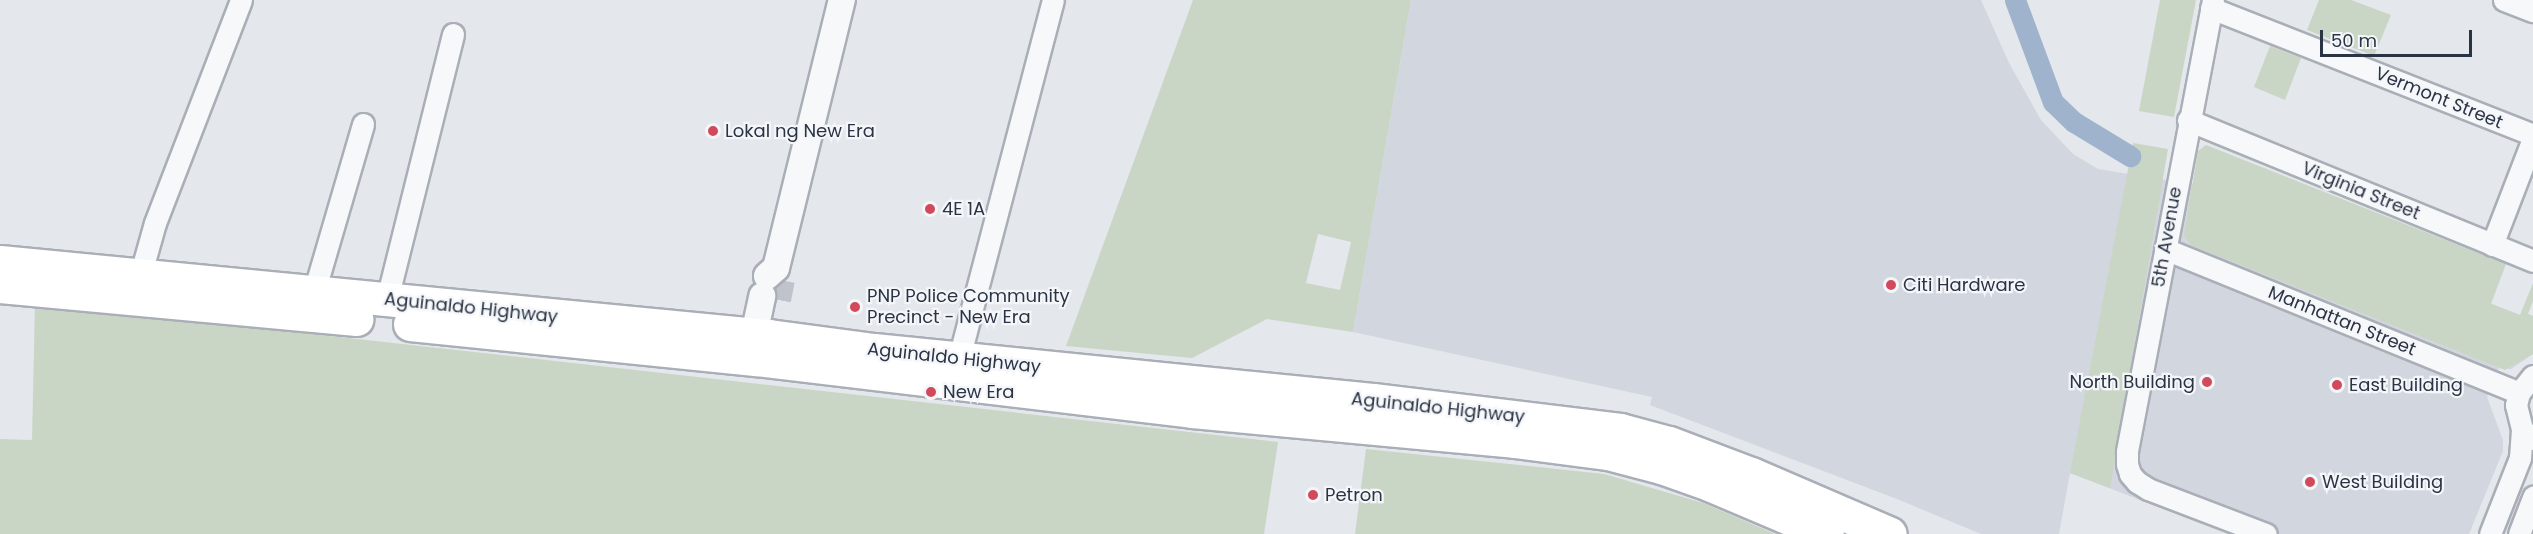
<!DOCTYPE html>
<html>
<head>
<meta charset="utf-8">
<style>
	body { margin:0 }
	#map { position:relative; width:2533px; height:534px; overflow:hidden; background:#e4e7ec; font-family:Poppins,sans-serif }
	div>[style] { position:absolute }
	.built>* { inset:0; background:#d2d6de }
	.green>* { inset:0; background:#c9d6c5 }
	.canal>* { height:21px; margin:-10.5px; padding:0 10.5px; transform-origin:10.5px; border-radius:10.5px; background:#9fb4cc }
	.tertiary-tunnel>* { height:26px; margin-top:-13px; transform-origin:0; background:repeating-linear-gradient(90deg,#bfc3cb 0 26px,transparent 0 39px) }
	.roads { filter:drop-shadow(2px 0 #a9aeb7) drop-shadow(-2px 0 #a9aeb7) drop-shadow(0 2px #a9aeb7) drop-shadow(0 -2px #a9aeb7) }
	.minor>* { height:21px; margin:-10.5px; padding:0 10.5px; transform-origin:10.5px; border-radius:10.5px; background:#f7f8fa }
	.tertiary>* { height:26px; margin:-13px; padding:0 13px; transform-origin:13px; border-radius:13px; background:#f7f8fa }
	.primary>* { height:33px; margin:-16.5px; padding:0 16.5px; transform-origin:16.5px; border-radius:16.5px; background:#fff }
	.dots>* { width:16px; height:16px; translate:-50% -50%; box-sizing:border-box; border:3px solid #f4f6f9; border-radius:50% }
	span { translate:-50% -50%; white-space:nowrap; text-align:center; line-height:1.15; -webkit-text-stroke:4.5px #f4f6f9; paint-order:stroke }
	.street-label { font-size:18px; color:#2b3445 }
	.poi-label { font-size:18px; color:#2b3445 }
	.left { translate:0 -50%; text-align:left }
	.right { translate:-100% -50%; text-align:right }
	.scale { position:absolute; left:2320px; top:30px; width:152px; height:27px; box-sizing:border-box; border:3px solid #2b3445; border-top:0; padding-left:8px; font-size:18px; line-height:21px; white-space:nowrap; color:#2b3445; -webkit-text-stroke:4px #f4f6f9; paint-order:stroke }
</style>
</head>
<body>
<div id="map">
	<div class="built">
		<i style="clip-path:polygon(1411px 0,1981px 0,2009px 63px,2041px 120px,2073px 154px,2098px 169px,2190px 184px,2520px 315px,2522px 312px,2533px 316px,2533px 354px,2511px 369px,2499px 368px,2487px 397px,2503px 440px,2503px 451px,2469px 534px,2228px 534px,2070px 473px,2059px 534px,1981px 534px,1897px 499px,1650px 405px,1652px 397px,1353px 332px)"></i>
	</div>
	<div class="green">
		<i style="clip-path:polygon(evenodd,1193px 0,1411px 0,1353px 332px,1267px 319px,1192px 358px,1066px 346px,1193px 0,1318px 234px,1351px 242px,1340px 290px,1306px 283px,1318px 234px)"></i>
		<i style="clip-path:polygon(2160px 0,2196px 0,2174px 117px,2139px 111px)"></i>
		<i style="clip-path:polygon(2319px 0,2351px 0,2391px 15px,2374px 56px,2307px 30px)"></i>
		<i style="clip-path:polygon(2270px 46px,2301px 58px,2285px 100px,2254px 87px)"></i>
		<i style="clip-path:polygon(2133px 143px,2168px 149px,2110px 488px,2070px 473px)"></i>
		<i style="clip-path:polygon(2206px 145px,2506px 264px,2491px 304px,2520px 315px,2533px 283px,2533px 301px,2528px 314px,2533px 316px,2533px 354px,2505px 370px,2191px 245px,2184px 235px,2198px 151px)"></i>
		<i style="clip-path:polygon(35px 303px,555px 361px,1278px 442px,1264px 534px,0 534px,0 439px,32px 440px)"></i>
		<i style="clip-path:polygon(1366px 449px,1604px 474px,1703px 503px,1775px 534px,1355px 534px)"></i>
	</div>
	<div class="canal">
		<i style="left:2015px;top:0;width:109px;rotate:69.6deg"></i>
		<i style="left:2053px;top:102px;width:29px;rotate:44deg"></i>
		<i style="left:2074px;top:122px;width:66px;rotate:31.3deg"></i>
	</div>
	<div class="tertiary-tunnel">
		<i style="left:778px;top:300px;width:20px;rotate:-79deg"></i>
	</div>
	<div class="roads">
		<div class="minor">
			<i style="left:2213px;top:0;width:460px;rotate:100.8deg"></i>
			<i style="left:2127px;top:452px;width:12px;rotate:90deg"></i>
			<i style="left:2127px;top:464px;width:10px;rotate:73deg"></i>
			<i style="left:2130px;top:474px;width:11px;rotate:49deg"></i>
			<i style="left:2137px;top:482px;width:13px;rotate:32deg"></i>
			<i style="left:2148px;top:489px;width:126px;rotate:20.9deg"></i>
			<i style="left:2504px;top:0;width:31px;rotate:21deg"></i>
			<i style="left:2211px;top:8px;width:346px;rotate:21.5deg"></i>
			<i style="left:2188px;top:120px;width:373px;rotate:22.2deg"></i>
			<i style="left:2492px;top:245px;width:114px;rotate:-68.9deg"></i>
			<i style="left:2165px;top:249px;width:382px;rotate:22.1deg"></i>
			<i style="left:137px;top:287px;width:66px;rotate:-74.3deg"></i>
			<i style="left:155px;top:223px;width:239px;rotate:-68.9deg"></i>
			<i style="left:314px;top:292px;width:175px;rotate:-73.7deg"></i>
			<i style="left:387px;top:299px;width:273px;rotate:-76deg"></i>
			<i style="left:959px;top:358px;width:370px;rotate:-75.3deg"></i>
			<i style="left:2532px;top:439px;width:14px;rotate:-135deg"></i>
			<i style="left:2522px;top:429px;width:25px;rotate:-104deg"></i>
			<i style="left:2516px;top:405px;width:12px;rotate:-76deg"></i>
			<i style="left:2519px;top:393px;width:22px;rotate:-51deg"></i>
			<i style="left:2490px;top:534px;width:82px;rotate:-68.5deg"></i>
			<i style="left:2520px;top:458px;width:29px;rotate:-86deg"></i>
			<i style="left:2519px;top:534px;width:40px;rotate:-69deg"></i>
		</div>
		<div class="tertiary">
			<i style="left:767px;top:276px;width:12px;rotate:-42deg"></i>
			<i style="left:776px;top:268px;width:276px;rotate:-76.2deg"></i>
			<i style="left:754px;top:335px;width:40px;rotate:-78deg"></i>
		</div>
		<div class="primary">
			<i style="left:0;top:262px;width:773px;rotate:5.5deg"></i>
			<i style="left:769px;top:336px;width:106px;rotate:7.6deg"></i>
			<i style="left:874px;top:350px;width:501px;rotate:5.72deg"></i>
			<i style="left:1373px;top:400px;width:249px;rotate:6.9deg"></i>
			<i style="left:1620px;top:430px;width:51px;rotate:14.9deg"></i>
			<i style="left:1669px;top:443px;width:88px;rotate:20.7deg"></i>
			<i style="left:1751px;top:474px;width:151px;rotate:23.3deg"></i>
			<i style="left:0;top:286px;width:358px;rotate:5.3deg"></i>
			<i style="left:410px;top:324px;width:349px;rotate:5.8deg"></i>
			<i style="left:757px;top:359px;width:438px;rotate:6.8deg"></i>
			<i style="left:1192px;top:411px;width:323px;rotate:5.3deg"></i>
			<i style="left:1514px;top:441px;width:95px;rotate:7.3deg"></i>
			<i style="left:1608px;top:453px;width:55px;rotate:14.8deg"></i>
			<i style="left:1661px;top:467px;width:51px;rotate:19.5deg"></i>
			<i style="left:1709px;top:484px;width:128px;rotate:23deg"></i>
		</div>
	</div>
	<div class="dots">
		<i style="left:713px;top:131px;background:#d1495b"></i>
		<i style="left:930px;top:209px;background:#d1495b"></i>
		<i style="left:1891px;top:285px;background:#d1495b"></i>
		<i style="left:855px;top:307px;background:#d1495b"></i>
		<i style="left:2207px;top:382px;background:#d1495b"></i>
		<i style="left:2337px;top:385px;background:#d1495b"></i>
		<i style="left:931px;top:392px;background:#d1495b"></i>
		<i style="left:2310px;top:482px;background:#d1495b"></i>
		<i style="left:1313px;top:495px;background:#d1495b"></i>
	</div>
	<div class="street-label">
		<span style="left:2439px;top:98px;rotate:22deg">Vermont Street</span>
		<span style="left:2361px;top:191px;rotate:22deg">Virginia Street</span>
		<span style="left:2167px;top:237px;rotate:-80deg">5th Avenue</span>
		<span style="left:471px;top:308px;rotate:6deg">Aguinaldo Highway</span>
		<span style="left:2342px;top:321px;rotate:22deg">Manhattan Street</span>
		<span style="left:954px;top:358px;rotate:6deg">Aguinaldo Highway</span>
		<span style="left:1438px;top:408px;rotate:6deg">Aguinaldo Highway</span>
	</div>
	<div class="poi-label">
		<span class="left" style="left:725px;top:131px">Lokal ng New Era</span>
		<span class="left" style="left:942px;top:209px">4E 1A</span>
		<span class="left" style="left:1903px;top:285px">Citi Hardware</span>
		<span class="left" style="left:867px;top:307px">PNP Police Community<br>Precinct - New Era</span>
		<span class="right" style="left:2195px;top:382px">North Building</span>
		<span class="left" style="left:2349px;top:385px">East Building</span>
		<span class="left" style="left:943px;top:392px">New Era</span>
		<span class="left" style="left:2322px;top:482px">West Building</span>
		<span class="left" style="left:1325px;top:495px">Petron</span>
	</div>
	<div class="scale">50 m</div>
</div>
</body>
</html>
